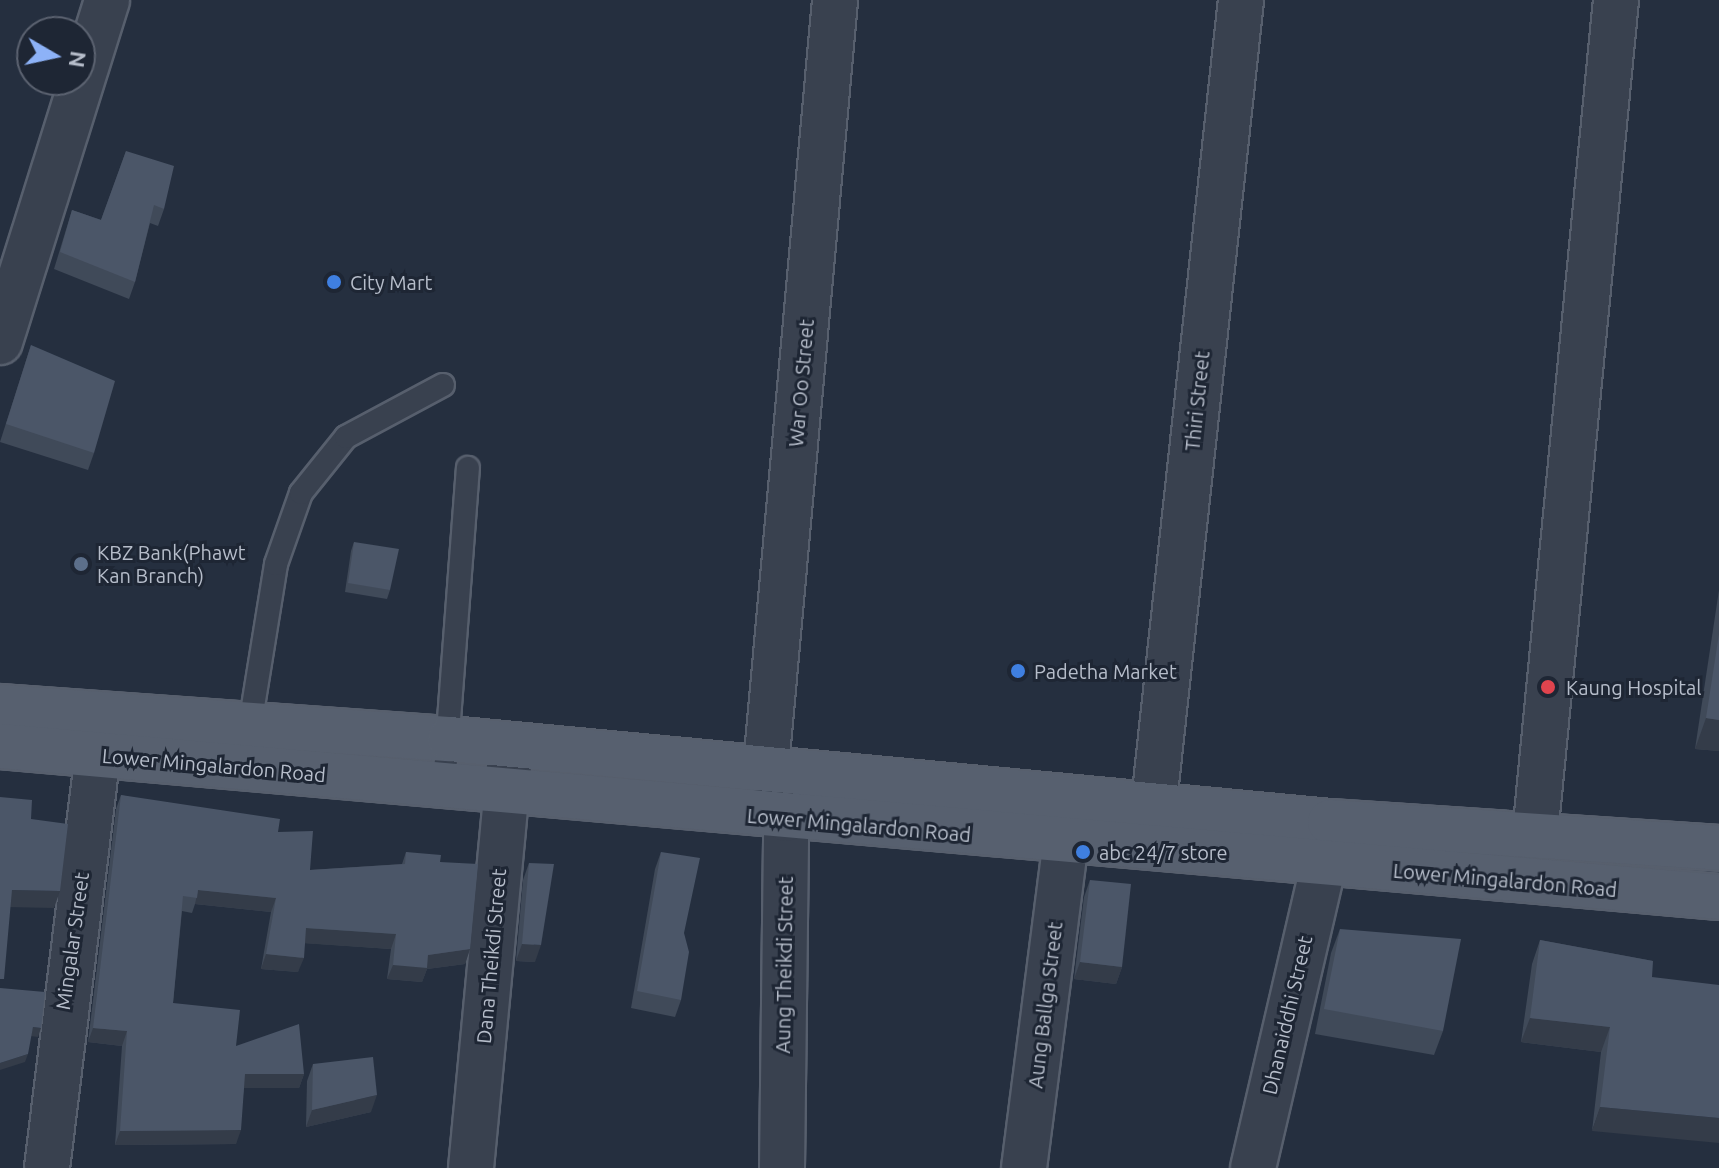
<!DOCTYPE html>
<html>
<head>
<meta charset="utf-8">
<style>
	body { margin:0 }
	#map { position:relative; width:1719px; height:1168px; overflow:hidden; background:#252f3f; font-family:Ubuntu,sans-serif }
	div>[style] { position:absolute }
	.roads { filter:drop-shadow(2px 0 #575f6d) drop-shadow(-2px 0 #575f6d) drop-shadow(0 2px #575f6d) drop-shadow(0 -2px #575f6d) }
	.service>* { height:22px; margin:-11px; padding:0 11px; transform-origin:11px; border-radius:11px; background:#39414f }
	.minor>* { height:44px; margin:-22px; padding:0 22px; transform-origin:22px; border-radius:22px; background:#39414f }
	.primary>* { height:44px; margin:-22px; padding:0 22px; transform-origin:22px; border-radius:22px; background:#57606f }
	.wall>* { inset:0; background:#404a59 }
	.shaded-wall>* { inset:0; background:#343c49 }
	.building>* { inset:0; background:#4b5668 }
	.dots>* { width:22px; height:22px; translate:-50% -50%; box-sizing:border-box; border:4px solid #1e2634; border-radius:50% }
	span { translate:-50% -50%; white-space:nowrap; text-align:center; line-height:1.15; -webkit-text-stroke:6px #1e2634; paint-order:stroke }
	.poi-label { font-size:20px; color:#b6bdca }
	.left { translate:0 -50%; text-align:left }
	.street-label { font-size:20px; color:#b6bdca }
	.north { position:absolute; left:16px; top:16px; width:80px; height:80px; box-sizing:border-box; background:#1e2634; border:2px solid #5b6270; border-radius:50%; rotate:99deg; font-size:22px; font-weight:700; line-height:32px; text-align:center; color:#b6bdca }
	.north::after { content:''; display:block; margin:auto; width:28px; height:36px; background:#8db2f7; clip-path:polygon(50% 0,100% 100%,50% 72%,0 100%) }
</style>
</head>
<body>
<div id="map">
	<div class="roads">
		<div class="service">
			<i style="left:250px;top:725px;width:163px;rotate:-80.8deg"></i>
			<i style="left:276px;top:564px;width:75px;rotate:-70.6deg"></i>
			<i style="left:301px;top:493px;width:72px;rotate:-51.2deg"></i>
			<i style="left:346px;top:437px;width:110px;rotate:-28.2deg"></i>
			<i style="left:444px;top:786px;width:319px;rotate:-85.7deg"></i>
		</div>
		<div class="minor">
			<i style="left:0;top:342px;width:358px;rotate:-72.6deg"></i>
			<i style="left:1154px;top:802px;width:807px;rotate:-83.81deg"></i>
			<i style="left:1535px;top:835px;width:839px;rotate:-84.46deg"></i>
			<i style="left:47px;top:1168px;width:454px;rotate:-83deg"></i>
			<i style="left:471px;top:1168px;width:418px;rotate:-84.6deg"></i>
			<i style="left:782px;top:1168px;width:349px;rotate:-89.3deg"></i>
			<i style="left:786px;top:819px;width:57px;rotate:-110.7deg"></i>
			<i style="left:766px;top:766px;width:769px;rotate:-84.85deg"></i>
			<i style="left:1024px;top:1168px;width:329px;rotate:-82.7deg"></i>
			<i style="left:1253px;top:1168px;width:313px;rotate:-76.9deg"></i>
		</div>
		<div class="primary">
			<i style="left:0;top:707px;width:451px;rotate:4.1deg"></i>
			<i style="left:450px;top:739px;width:884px;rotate:5.39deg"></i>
			<i style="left:1330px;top:822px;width:390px;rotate:3.8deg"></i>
			<i style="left:0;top:746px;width:1726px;rotate:5.02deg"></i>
		</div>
	</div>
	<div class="wall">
		<i style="clip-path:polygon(126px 151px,164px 209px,158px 226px,150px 223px,135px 282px,129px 299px,54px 269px,72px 210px,101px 220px)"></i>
		<i style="clip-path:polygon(31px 345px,94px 453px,88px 470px,0 442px)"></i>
		<i style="clip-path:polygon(354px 542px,390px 590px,387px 599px,345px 592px,351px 551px)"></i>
		<i style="clip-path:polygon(1719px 590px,1719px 751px,1695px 749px)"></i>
		<i style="clip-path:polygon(121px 795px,278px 832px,310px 870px,402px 864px,406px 852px,440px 862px,470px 949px,465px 964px,427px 969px,422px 982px,387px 979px,391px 949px,305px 943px,298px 972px,261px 969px,271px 912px,195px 904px,192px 913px,182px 911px,173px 1003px,236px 1046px,304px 1074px,299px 1088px,244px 1088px,236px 1144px,115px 1145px,122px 1046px,88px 1042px,116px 809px)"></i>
		<i style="clip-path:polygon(661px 852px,684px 933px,681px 1000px,675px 1017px,631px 1008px,655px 869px)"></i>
		<i style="clip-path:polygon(529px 863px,535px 962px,516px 961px,523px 880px)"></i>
		<i style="clip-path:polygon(1090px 880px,1122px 967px,1116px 984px,1074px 979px,1084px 897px)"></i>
		<i style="clip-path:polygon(1340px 929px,1443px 1031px,1434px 1055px,1315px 1034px,1331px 953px)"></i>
		<i style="clip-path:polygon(1540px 940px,1653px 961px,1592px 1131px,1601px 1052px,1521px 1042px,1532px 964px)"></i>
		<i style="clip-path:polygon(313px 1064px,371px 1112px,306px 1127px,307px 1081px)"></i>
	</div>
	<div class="shaded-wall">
		<i style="clip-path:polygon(1706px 718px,1719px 720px,1719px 751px,1695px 749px)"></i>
		<i style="clip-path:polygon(12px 890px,60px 891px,54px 908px,6px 907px)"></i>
		<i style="clip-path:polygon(198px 890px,276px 898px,271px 912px,195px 904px)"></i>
		<i style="clip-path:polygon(306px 928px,396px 934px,391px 949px,301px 943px)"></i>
		<i style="clip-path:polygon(522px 944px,541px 945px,535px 962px,516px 961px)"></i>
		<i style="clip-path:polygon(470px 949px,465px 964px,427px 969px,422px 982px,387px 979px,393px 965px,428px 955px)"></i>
		<i style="clip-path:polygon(266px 954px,304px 958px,298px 972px,261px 969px)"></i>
		<i style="clip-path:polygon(1080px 962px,1122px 967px,1116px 984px,1074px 979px)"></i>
		<i style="clip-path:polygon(1530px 1018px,1610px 1027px,1601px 1052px,1521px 1042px)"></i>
		<i style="clip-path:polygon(33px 1027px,41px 1028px,38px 1037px,30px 1036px)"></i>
		<i style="clip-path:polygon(93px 1028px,127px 1031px,122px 1046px,88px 1042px)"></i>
		<i style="clip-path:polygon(28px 1054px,25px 1062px,0 1070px,0 1063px)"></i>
		<i style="clip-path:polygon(245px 1074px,304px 1074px,299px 1088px,239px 1088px)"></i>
		<i style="clip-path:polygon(377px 1095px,371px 1112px,306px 1127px,312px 1110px)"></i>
		<i style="clip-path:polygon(1600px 1107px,1719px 1118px,1719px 1143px,1592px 1131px)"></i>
		<i style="clip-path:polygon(241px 1130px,236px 1144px,115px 1145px,120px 1131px)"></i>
	</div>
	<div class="building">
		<i style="clip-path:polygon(126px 151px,174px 166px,164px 209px,154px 205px,135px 282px,60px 252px,72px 210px,101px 220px)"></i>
		<i style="clip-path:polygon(31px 345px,115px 381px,94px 453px,6px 424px)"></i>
		<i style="clip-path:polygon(354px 542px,399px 549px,390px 590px,348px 583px)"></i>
		<i style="clip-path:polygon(1719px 634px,1719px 720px,1706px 718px)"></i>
		<i style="clip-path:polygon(121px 795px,280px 819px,278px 832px,313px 831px,310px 870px,405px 864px,406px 852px,441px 855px,440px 862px,478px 864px,470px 949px,428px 955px,427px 968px,393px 965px,396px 934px,306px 928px,304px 958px,266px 954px,276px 898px,198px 890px,197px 898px,183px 896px,173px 1003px,240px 1010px,236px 1046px,299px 1024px,304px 1074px,245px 1074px,241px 1130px,120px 1131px,127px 1031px,93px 1028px)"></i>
		<i style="clip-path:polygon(0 797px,32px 800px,31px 819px,68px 824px,60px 891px,12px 890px,4px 979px,0 979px)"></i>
		<i style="clip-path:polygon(661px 852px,700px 858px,684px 933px,689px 952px,681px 1000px,637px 991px)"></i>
		<i style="clip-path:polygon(529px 863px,554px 864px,541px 945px,522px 944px)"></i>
		<i style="clip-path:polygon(1090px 880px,1131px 884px,1122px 967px,1080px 962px)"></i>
		<i style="clip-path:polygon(1340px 929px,1461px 939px,1443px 1031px,1324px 1009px)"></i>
		<i style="clip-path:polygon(1540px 940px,1653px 961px,1652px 977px,1719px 985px,1719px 1118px,1600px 1107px,1610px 1027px,1530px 1018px)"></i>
		<i style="clip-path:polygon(0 988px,45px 992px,41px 1028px,33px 1027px,28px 1054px,0 1063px)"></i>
		<i style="clip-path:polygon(373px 1057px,377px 1095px,312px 1110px,313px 1064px)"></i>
	</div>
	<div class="dots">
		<i style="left:334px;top:282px;background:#3f7fe0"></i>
		<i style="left:81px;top:564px;background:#5c6f8a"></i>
		<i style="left:1018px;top:671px;background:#3f7fe0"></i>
		<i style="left:1548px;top:687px;background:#e0444e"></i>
		<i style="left:1083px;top:852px;background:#3f7fe0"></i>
	</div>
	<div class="poi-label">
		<span class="left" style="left:350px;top:282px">City Mart</span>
		<span class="left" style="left:97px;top:564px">KBZ Bank(Phawt<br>Kan Branch)</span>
		<span class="left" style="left:1034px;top:671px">Padetha Market</span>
		<span class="left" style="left:1566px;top:687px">Kaung Hospital</span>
		<span class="left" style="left:1099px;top:852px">abc 24/7 store</span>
	</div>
	<div class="street-label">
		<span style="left:801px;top:383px;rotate:-85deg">War Oo Street</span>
		<span style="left:1197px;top:401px;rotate:-84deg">Thiri Street</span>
		<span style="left:214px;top:765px;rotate:5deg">Lower Mingalardon Road</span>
		<span style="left:859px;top:825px;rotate:5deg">Lower Mingalardon Road</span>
		<span style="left:1505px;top:880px;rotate:5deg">Lower Mingalardon Road</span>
		<span style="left:72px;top:941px;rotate:-82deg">Mingalar Street</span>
		<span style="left:491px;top:956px;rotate:-85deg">Dana Theikdi Street</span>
		<span style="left:784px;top:965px;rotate:-89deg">Aung Theikdi Street</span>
		<span style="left:1045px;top:1005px;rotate:-83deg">Aung Ballga Street</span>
		<span style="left:1287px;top:1015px;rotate:-77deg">Dhanaiddhi Street</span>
	</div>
	<div class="north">N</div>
</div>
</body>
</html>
